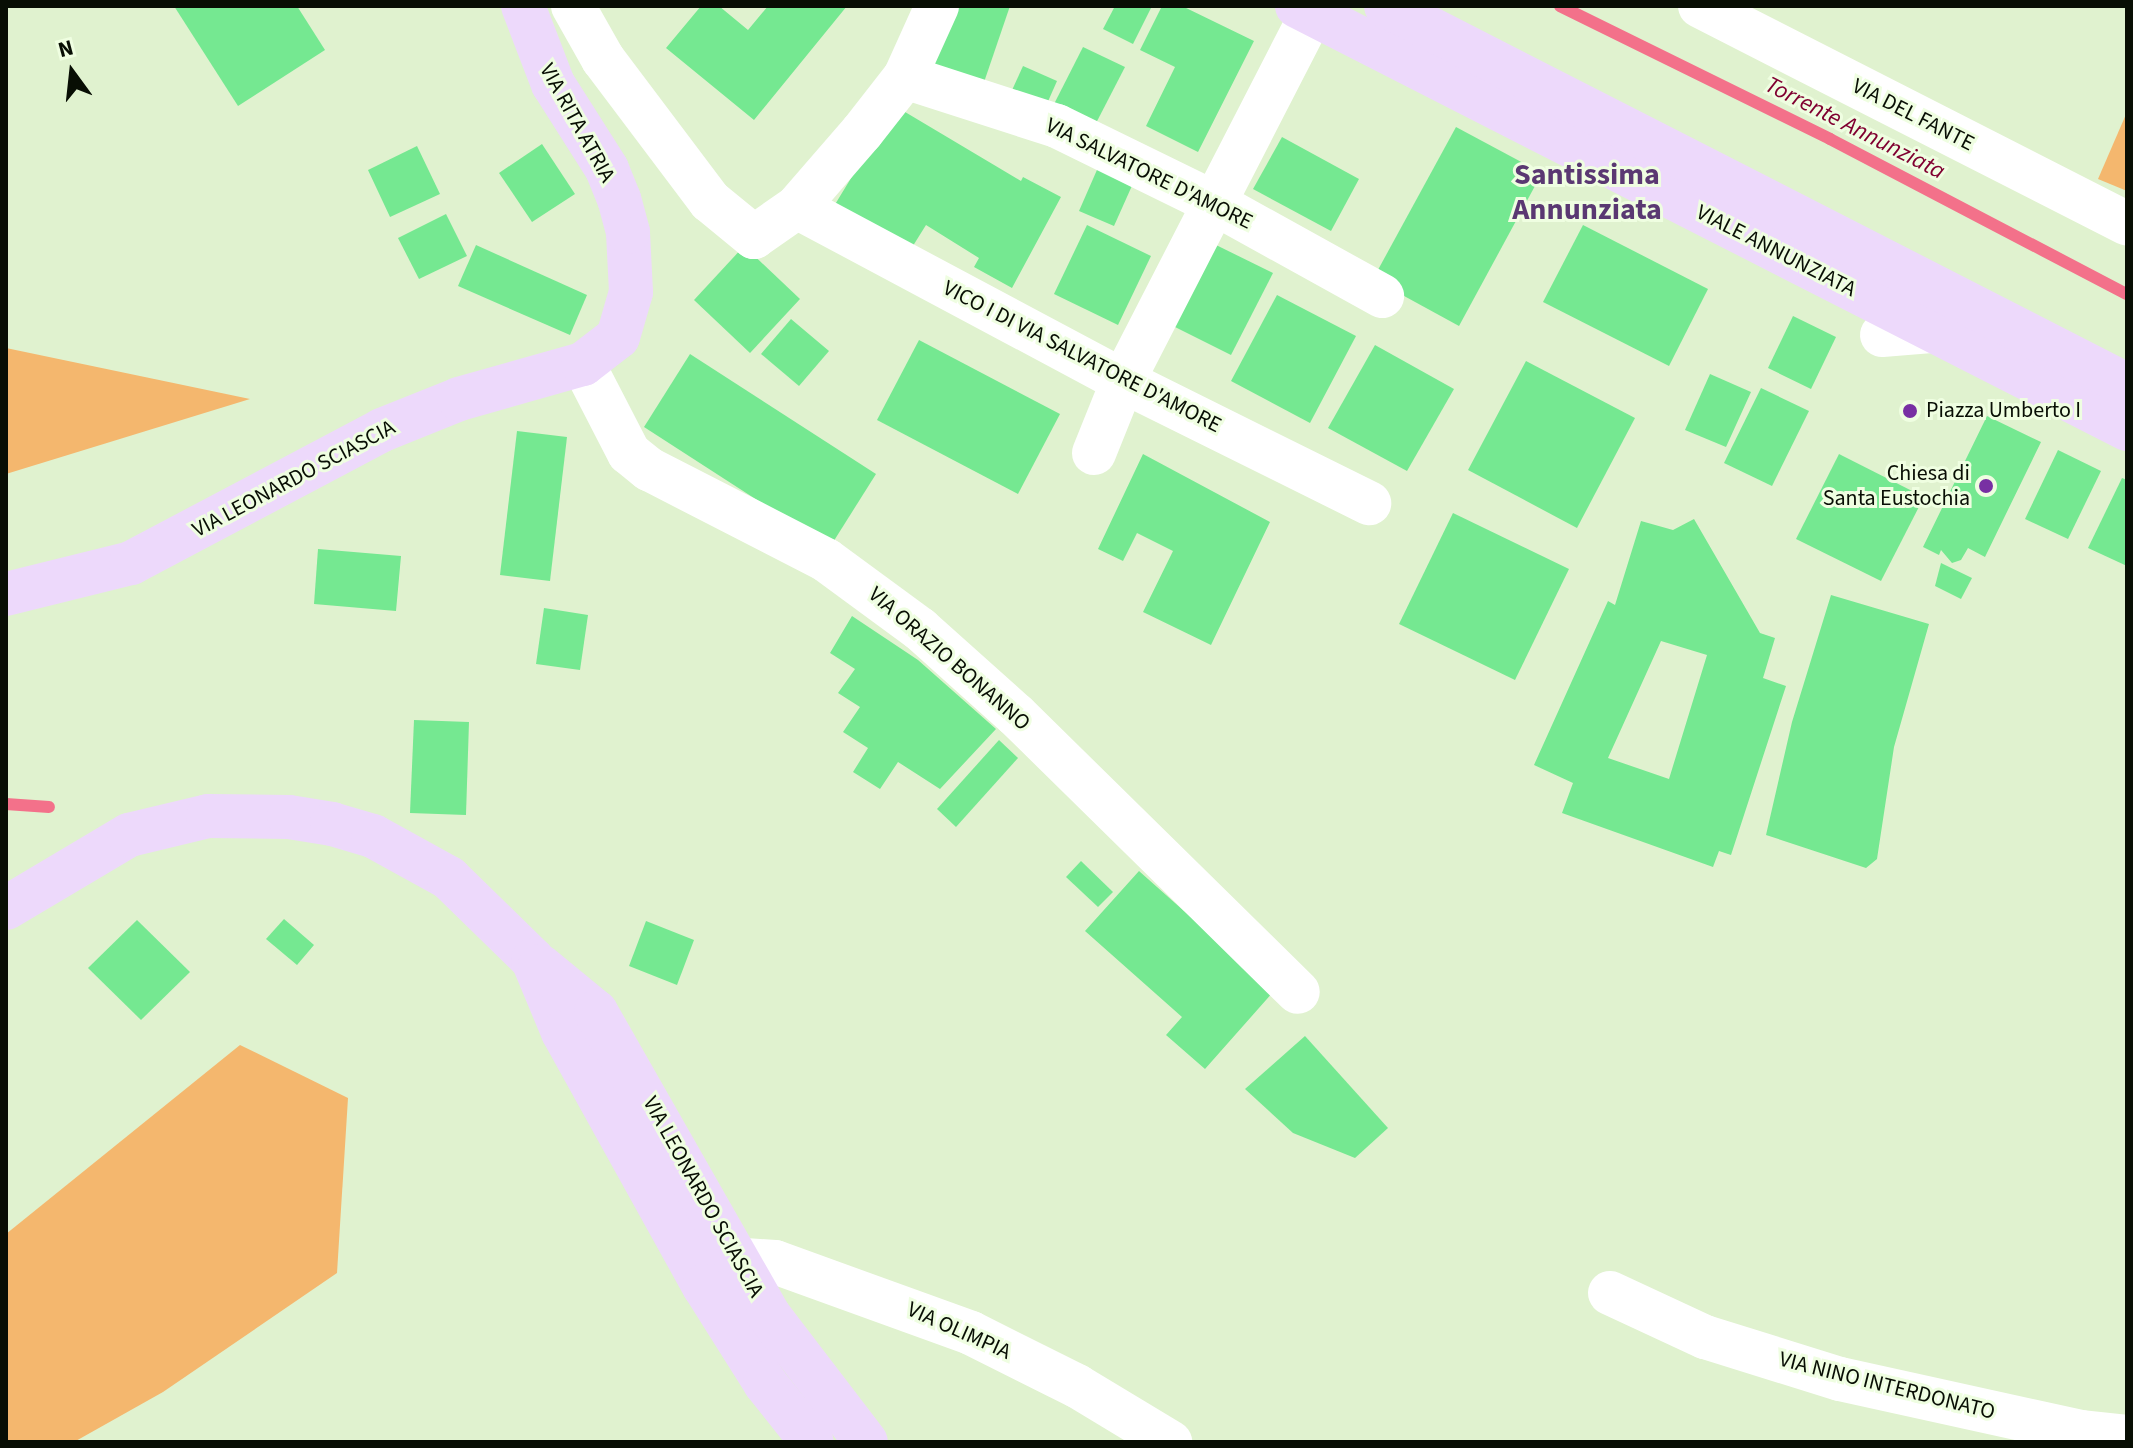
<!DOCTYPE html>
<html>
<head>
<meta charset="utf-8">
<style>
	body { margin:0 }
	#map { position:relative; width:2133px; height:1448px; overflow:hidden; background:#e0f2cf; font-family:"Source Sans 3",sans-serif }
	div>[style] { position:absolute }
	.green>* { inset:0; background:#f4b76e }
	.stream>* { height:12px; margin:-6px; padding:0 6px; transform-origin:6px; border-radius:6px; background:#f3718a }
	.building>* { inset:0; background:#75e891 }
	.street>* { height:44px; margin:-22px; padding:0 22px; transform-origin:22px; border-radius:22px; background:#fff }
	.secondary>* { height:44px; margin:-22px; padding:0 22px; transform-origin:22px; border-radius:22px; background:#edd9fb }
	.dots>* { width:22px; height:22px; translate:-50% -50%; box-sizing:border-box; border:4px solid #effee1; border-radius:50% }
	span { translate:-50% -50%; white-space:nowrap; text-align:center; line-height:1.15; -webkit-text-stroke:6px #effee1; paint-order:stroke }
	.street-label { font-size:22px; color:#080e04 }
	.poi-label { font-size:22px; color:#080e04 }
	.left { translate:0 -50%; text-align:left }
	.right { translate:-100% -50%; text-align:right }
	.water-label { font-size:24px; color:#800131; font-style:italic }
	.district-label { font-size:30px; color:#5a3872; font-weight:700 }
	.frame { position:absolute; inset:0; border:8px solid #080e04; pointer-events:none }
	.north { position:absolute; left:32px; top:32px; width:80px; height:80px; -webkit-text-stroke:6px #effee1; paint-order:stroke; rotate:345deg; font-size:22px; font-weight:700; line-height:32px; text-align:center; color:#080e04 }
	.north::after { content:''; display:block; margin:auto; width:28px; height:36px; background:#080e04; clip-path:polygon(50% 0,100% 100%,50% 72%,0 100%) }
</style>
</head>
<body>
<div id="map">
	<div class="green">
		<i style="clip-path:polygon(2127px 112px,2127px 191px,2098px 179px)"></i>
		<i style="clip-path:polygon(6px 348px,250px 399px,6px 474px)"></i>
		<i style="clip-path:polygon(240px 1045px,348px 1098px,337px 1273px,163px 1392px,74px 1442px,6px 1442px,6px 1234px)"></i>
	</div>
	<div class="stream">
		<i style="left:1560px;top:6px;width:301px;rotate:26.2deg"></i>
		<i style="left:1830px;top:139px;width:335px;rotate:27.6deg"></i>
		<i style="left:6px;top:804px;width:43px;rotate:4deg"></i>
	</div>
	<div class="building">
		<i style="clip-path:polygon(174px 6px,297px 6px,325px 50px,238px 106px)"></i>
		<i style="clip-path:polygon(701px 6px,719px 6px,748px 30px,768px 6px,847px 6px,754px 120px,666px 48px)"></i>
		<i style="clip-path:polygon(953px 6px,1010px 6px,981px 91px,930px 74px)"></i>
		<i style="clip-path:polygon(1115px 6px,1152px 6px,1133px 44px,1103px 29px)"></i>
		<i style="clip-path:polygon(1162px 6px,1182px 6px,1254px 41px,1198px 152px,1146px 126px,1175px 67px,1140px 50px)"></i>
		<i style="clip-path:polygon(1083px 47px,1125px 67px,1093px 129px,1052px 108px)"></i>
		<i style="clip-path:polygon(1023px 66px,1057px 81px,1042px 115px,1008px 99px)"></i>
		<i style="clip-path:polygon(895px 106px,1021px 181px,1023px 177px,1061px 197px,1012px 288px,974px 267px,979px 258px,926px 225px,906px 257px,831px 211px)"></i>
		<i style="clip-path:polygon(1456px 127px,1542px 173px,1459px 326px,1373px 279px)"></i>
		<i style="clip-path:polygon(1282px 137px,1359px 179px,1331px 231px,1253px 189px)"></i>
		<i style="clip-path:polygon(542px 144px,575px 194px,532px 222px,499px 173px)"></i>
		<i style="clip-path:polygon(417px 146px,440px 194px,390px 217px,368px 170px)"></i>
		<i style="clip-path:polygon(1100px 163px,1135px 179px,1114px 226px,1079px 211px)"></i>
		<i style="clip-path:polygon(446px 214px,467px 256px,419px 279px,398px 238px)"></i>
		<i style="clip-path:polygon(1087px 225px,1151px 256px,1118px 325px,1054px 294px)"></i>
		<i style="clip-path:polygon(1583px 225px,1708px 289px,1669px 366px,1543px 302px)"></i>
		<i style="clip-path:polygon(1212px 243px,1273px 273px,1231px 355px,1171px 325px)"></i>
		<i style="clip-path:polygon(476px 245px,587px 295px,570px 335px,458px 286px)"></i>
		<i style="clip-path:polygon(744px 246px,800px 299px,750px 353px,694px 300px)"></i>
		<i style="clip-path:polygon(1277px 295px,1356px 336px,1310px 423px,1231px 381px)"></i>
		<i style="clip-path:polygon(1793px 316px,1836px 337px,1811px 389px,1768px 368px)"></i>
		<i style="clip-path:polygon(791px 319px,829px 351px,799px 386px,761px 354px)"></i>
		<i style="clip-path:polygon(919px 340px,1060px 414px,1018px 494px,877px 420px)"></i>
		<i style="clip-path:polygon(1375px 345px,1454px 389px,1407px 471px,1328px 428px)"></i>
		<i style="clip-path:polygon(690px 354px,876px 474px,830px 547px,644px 427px)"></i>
		<i style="clip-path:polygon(1526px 361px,1635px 418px,1577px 528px,1468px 470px)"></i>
		<i style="clip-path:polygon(1710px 374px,1751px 392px,1726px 447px,1685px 430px)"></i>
		<i style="clip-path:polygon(1761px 388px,1809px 411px,1772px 486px,1724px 463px)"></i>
		<i style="clip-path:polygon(1987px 416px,2041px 442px,1985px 557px,1968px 548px,1961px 560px,1952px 563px,1941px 550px,1939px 555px,1923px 547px)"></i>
		<i style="clip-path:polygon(517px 431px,567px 437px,550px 581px,500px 575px)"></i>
		<i style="clip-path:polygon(2058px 450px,2101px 471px,2068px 539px,2025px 519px)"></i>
		<i style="clip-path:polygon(1143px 454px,1270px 522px,1211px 645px,1143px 612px,1173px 551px,1137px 533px,1123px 561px,1098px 549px)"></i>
		<i style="clip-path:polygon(1839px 454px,1924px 497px,1881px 581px,1796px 539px)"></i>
		<i style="clip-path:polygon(2122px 478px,2127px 480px,2127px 566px,2088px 548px)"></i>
		<i style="clip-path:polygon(1453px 513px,1569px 569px,1515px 680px,1399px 624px)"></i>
		<i style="clip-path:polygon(evenodd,1694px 519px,1760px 633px,1775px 638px,1763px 678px,1786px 686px,1731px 855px,1719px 851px,1713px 867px,1562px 813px,1573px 783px,1534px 765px,1608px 601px,1615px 605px,1641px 521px,1673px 530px,1694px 519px,1661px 641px,1707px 655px,1669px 779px,1608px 758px,1661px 641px)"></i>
		<i style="clip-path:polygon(318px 549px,401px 556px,396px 611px,314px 604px)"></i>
		<i style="clip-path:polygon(1941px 563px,1972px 578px,1961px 599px,1935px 586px)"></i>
		<i style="clip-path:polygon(1831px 595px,1929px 624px,1894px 747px,1877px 859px,1866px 868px,1766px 835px,1792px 722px)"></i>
		<i style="clip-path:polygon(544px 608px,588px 615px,580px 670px,536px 664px)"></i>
		<i style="clip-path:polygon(852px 616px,918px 660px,996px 729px,940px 789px,898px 762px,880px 789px,853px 772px,868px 748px,843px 732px,860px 707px,838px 693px,855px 669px,830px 653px)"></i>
		<i style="clip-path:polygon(414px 720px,469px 722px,466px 815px,410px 813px)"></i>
		<i style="clip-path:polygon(999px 740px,1018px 758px,956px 827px,937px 809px)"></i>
		<i style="clip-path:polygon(1081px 861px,1113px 892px,1098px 907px,1066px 877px)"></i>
		<i style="clip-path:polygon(1139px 871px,1274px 991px,1205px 1069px,1166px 1035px,1182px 1017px,1085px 931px)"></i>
		<i style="clip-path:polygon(284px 919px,314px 945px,297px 965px,266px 939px)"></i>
		<i style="clip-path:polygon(137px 920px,190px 972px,141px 1020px,88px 968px)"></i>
		<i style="clip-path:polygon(646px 921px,694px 940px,677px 985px,629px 966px)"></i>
		<i style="clip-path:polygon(1305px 1036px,1388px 1128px,1355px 1158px,1293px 1133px,1245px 1089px)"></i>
	</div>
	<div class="street">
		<i style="left:573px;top:6px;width:61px;rotate:60.5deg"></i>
		<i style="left:603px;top:59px;width:178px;rotate:53deg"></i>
		<i style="left:710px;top:201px;width:57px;rotate:39.3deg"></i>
		<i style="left:754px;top:237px;width:52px;rotate:-34.9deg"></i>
		<i style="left:797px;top:207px;width:99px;rotate:-49.1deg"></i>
		<i style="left:862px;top:132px;width:70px;rotate:-52deg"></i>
		<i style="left:905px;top:77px;width:78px;rotate:-65.7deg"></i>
		<i style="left:1700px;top:6px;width:479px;rotate:27deg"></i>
		<i style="left:905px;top:77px;width:160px;rotate:17.9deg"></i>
		<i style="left:1057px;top:126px;width:177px;rotate:26.1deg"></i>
		<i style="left:1216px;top:204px;width:190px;rotate:29deg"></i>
		<i style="left:797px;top:207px;width:370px;rotate:28.1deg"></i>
		<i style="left:1123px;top:381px;width:275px;rotate:26.4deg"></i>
		<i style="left:1882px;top:335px;width:49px;rotate:-4.7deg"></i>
		<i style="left:1931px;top:331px;width:21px;rotate:-62deg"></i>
		<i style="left:583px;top:364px;width:100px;rotate:62.7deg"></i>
		<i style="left:629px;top:453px;width:26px;rotate:39deg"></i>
		<i style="left:649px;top:469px;width:199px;rotate:27.2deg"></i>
		<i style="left:826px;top:560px;width:117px;rotate:36.3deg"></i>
		<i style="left:920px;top:629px;width:129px;rotate:41.9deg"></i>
		<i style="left:1016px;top:715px;width:395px;rotate:44.5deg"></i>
		<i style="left:1094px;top:453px;width:78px;rotate:-68.1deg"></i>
		<i style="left:1123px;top:381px;width:422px;rotate:-62.8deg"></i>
		<i style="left:701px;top:1257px;width:74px;rotate:3.9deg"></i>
		<i style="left:775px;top:1262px;width:208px;rotate:19.9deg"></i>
		<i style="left:971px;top:1333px;width:119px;rotate:26.6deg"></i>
		<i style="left:1077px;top:1386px;width:109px;rotate:31.1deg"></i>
		<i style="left:1610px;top:1293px;width:105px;rotate:24.9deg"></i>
		<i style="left:1705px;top:1337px;width:141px;rotate:17.3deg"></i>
		<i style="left:1840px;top:1379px;width:248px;rotate:12.4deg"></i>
		<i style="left:2082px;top:1432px;width:45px;rotate:6.3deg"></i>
	</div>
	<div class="secondary">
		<i style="left:1297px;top:6px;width:932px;rotate:27.01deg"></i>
		<i style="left:1386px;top:6px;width:832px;rotate:27.09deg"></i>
		<i style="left:6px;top:594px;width:129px;rotate:-13.9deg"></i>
		<i style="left:131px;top:563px;width:284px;rotate:-27.9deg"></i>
		<i style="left:382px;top:430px;width:83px;rotate:-21.9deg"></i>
		<i style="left:459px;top:399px;width:129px;rotate:-15.8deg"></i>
		<i style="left:583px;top:364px;width:44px;rotate:-37.6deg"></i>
		<i style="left:618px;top:337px;width:47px;rotate:-73.9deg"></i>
		<i style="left:631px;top:292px;width:60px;rotate:-92.9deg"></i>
		<i style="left:628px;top:232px;width:34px;rotate:-105deg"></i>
		<i style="left:619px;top:199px;width:32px;rotate:-112deg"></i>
		<i style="left:607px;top:169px;width:101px;rotate:-122.4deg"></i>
		<i style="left:553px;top:84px;width:84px;rotate:-111deg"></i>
		<i style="left:6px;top:908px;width:143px;rotate:-30.7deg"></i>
		<i style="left:129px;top:835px;width:81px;rotate:-13.5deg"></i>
		<i style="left:208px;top:816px;width:81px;rotate:0.7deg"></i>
		<i style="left:289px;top:817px;width:44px;rotate:9.2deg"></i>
		<i style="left:332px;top:824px;width:43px;rotate:16.3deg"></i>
		<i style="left:373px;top:836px;width:87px;rotate:28.9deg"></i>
		<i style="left:449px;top:878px;width:117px;rotate:44.3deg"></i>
		<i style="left:533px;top:960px;width:78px;rotate:67.4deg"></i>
		<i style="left:563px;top:1032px;width:291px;rotate:61deg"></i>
		<i style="left:704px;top:1286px;width:115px;rotate:57.8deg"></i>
		<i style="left:765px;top:1383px;width:75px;rotate:51.5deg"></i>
		<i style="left:540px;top:966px;width:72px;rotate:39.4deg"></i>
		<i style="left:596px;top:1012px;width:348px;rotate:60.3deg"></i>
		<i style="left:768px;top:1314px;width:161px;rotate:52.6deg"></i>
	</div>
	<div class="dots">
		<i style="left:1910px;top:411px;background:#7830a3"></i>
		<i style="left:1986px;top:486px;background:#7830a3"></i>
	</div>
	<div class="street-label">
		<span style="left:1913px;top:115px;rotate:27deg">VIA DEL FANTE</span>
		<span style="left:577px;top:123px;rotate:61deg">VIA RITA ATRIA</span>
		<span style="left:1149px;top:174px;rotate:26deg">VIA SALVATORE D'AMORE</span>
		<span style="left:1776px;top:251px;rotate:27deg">VIALE ANNUNZIATA</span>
		<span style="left:1082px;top:357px;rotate:27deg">VICO I DI VIA SALVATORE D'AMORE</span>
		<span style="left:294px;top:479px;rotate:-28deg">VIA LEONARDO SCIASCIA</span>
		<span style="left:949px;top:659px;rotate:41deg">VIA ORAZIO BONANNO</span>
		<span style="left:703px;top:1197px;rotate:61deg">VIA LEONARDO SCIASCIA</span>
		<span style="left:959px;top:1331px;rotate:24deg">VIA OLIMPIA</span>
		<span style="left:1887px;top:1386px;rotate:14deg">VIA NINO INTERDONATO</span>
	</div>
	<div class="poi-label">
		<span class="left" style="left:1926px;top:411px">Piazza Umberto I</span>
		<span class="right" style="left:1970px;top:486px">Chiesa di<br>Santa Eustochia</span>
	</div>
	<div class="water-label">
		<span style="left:1855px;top:128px;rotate:27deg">Torrente Annunziata</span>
	</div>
	<div class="district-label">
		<span style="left:1587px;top:192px">Santissima<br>Annunziata</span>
	</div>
	<div class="frame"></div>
	<div class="north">N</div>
</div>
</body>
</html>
